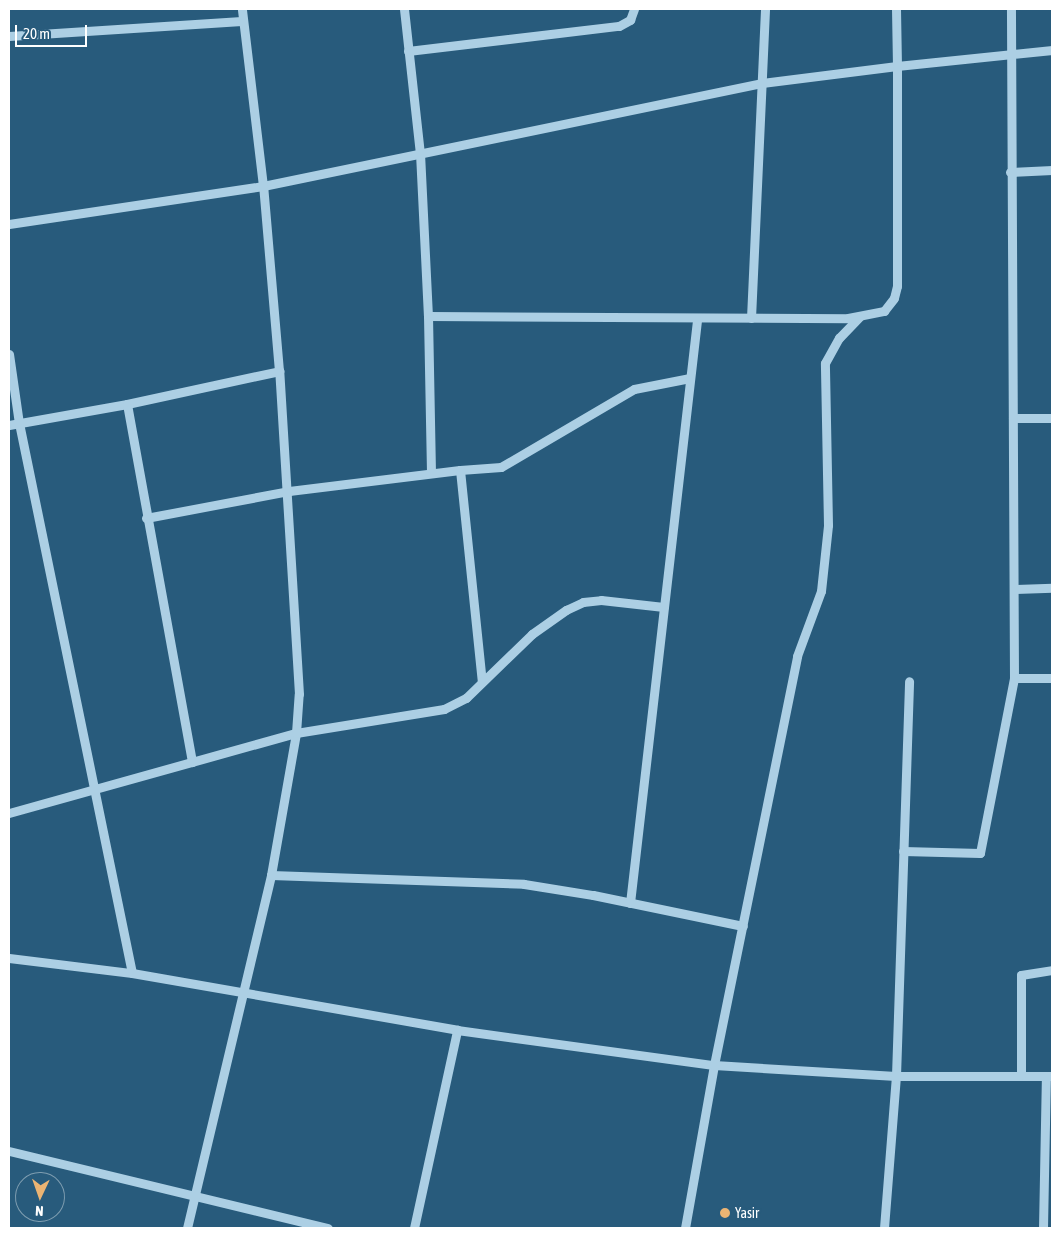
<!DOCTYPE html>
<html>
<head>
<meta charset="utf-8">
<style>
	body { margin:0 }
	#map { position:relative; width:1061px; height:1237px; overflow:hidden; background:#285b7c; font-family:"Asap Condensed",sans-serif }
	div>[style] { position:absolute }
	.minor>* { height:9px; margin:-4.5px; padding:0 4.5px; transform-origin:4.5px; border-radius:4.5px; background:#accfe4 }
	.dots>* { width:14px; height:14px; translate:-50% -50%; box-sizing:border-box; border:2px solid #285b7c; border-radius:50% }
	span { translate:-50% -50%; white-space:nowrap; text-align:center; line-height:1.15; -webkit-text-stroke:4.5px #285b7c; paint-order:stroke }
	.poi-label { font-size:14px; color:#fff }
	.left { translate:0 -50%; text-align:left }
	.frame { position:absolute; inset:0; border:10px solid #fff; pointer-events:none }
	.north { position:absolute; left:15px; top:1172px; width:50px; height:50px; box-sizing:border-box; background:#285b7c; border:1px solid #7e9db0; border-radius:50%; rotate:183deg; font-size:14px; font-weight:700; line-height:20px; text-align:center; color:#fff }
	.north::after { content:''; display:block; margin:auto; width:18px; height:22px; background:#ebb473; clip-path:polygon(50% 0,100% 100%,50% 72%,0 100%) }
	.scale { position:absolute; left:15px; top:25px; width:72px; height:22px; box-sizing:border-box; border:2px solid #fff; border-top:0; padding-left:6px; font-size:15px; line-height:18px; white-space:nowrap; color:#fff; -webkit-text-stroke:4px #285b7c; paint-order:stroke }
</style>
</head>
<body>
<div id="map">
	<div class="minor">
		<i style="left:404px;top:9px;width:145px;rotate:83.7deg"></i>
		<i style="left:420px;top:153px;width:163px;rotate:87.2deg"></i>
		<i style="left:428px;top:316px;width:156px;rotate:88.9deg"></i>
		<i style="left:9px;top:36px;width:233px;rotate:-3.7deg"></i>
		<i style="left:408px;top:51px;width:212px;rotate:-6.8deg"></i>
		<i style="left:619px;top:26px;width:13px;rotate:-29deg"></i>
		<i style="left:630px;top:20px;width:12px;rotate:-70deg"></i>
		<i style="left:1010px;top:172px;width:42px;rotate:-2.7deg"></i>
		<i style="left:9px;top:224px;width:257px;rotate:-8.5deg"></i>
		<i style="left:263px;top:186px;width:510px;rotate:-11.66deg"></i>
		<i style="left:762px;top:83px;width:136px;rotate:-7.2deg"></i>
		<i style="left:897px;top:66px;width:57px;rotate:-91deg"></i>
		<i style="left:428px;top:316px;width:420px;rotate:0.3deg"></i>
		<i style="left:848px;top:318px;width:37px;rotate:-11deg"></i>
		<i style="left:884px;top:311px;width:16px;rotate:-52deg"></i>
		<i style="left:894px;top:298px;width:12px;rotate:-76deg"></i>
		<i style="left:897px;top:286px;width:220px;rotate:-90deg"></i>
		<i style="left:897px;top:66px;width:156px;rotate:-5.9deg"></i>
		<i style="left:751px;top:318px;width:309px;rotate:-87.4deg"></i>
		<i style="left:9px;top:354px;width:70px;rotate:81.8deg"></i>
		<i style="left:19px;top:423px;width:561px;rotate:78.39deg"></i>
		<i style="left:127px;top:404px;width:364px;rotate:79.7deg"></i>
		<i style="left:1013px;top:418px;width:39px"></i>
		<i style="left:9px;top:425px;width:120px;rotate:-10.1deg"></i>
		<i style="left:127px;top:404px;width:156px;rotate:-12.2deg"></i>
		<i style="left:460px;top:470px;width:41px;rotate:-4.2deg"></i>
		<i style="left:501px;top:467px;width:154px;rotate:-30.4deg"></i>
		<i style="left:634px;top:389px;width:57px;rotate:-11.1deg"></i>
		<i style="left:146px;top:518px;width:146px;rotate:-10.7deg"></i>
		<i style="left:289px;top:491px;width:172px;rotate:-7deg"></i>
		<i style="left:460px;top:470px;width:213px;rotate:84.1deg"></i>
		<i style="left:1014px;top:589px;width:38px;rotate:-2deg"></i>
		<i style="left:1014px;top:678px;width:38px"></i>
		<i style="left:9px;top:813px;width:298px;rotate:-15.6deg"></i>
		<i style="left:296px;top:733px;width:150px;rotate:-9.2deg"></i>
		<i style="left:444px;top:709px;width:25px;rotate:-27deg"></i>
		<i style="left:466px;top:698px;width:92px;rotate:-44.1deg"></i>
		<i style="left:532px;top:634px;width:42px;rotate:-35.2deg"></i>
		<i style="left:566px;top:610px;width:19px;rotate:-25deg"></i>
		<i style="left:583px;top:602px;width:18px;rotate:-6deg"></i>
		<i style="left:601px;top:600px;width:63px;rotate:6.3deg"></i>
		<i style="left:903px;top:851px;width:77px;rotate:1.5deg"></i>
		<i style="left:980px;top:853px;width:178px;rotate:-79deg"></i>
		<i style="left:1014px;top:678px;width:669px;rotate:-90.26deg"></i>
		<i style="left:271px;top:875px;width:253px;rotate:2deg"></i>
		<i style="left:524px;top:884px;width:70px;rotate:9.1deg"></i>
		<i style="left:593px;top:895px;width:153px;rotate:11.7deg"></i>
		<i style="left:630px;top:903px;width:587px;rotate:-83.44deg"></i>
		<i style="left:9px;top:958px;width:124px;rotate:7deg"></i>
		<i style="left:132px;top:973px;width:330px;rotate:9.9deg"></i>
		<i style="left:457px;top:1030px;width:259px;rotate:7.8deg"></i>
		<i style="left:714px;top:1065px;width:182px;rotate:3.5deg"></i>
		<i style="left:896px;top:1076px;width:156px"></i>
		<i style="left:1021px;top:1075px;width:100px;rotate:-90deg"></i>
		<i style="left:1021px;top:975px;width:31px;rotate:-9deg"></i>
		<i style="left:9px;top:1151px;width:328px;rotate:13.6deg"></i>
		<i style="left:187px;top:1228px;width:363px;rotate:-76.6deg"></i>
		<i style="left:271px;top:875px;width:144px;rotate:-80deg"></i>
		<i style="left:296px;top:733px;width:39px;rotate:-86deg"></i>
		<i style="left:299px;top:694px;width:324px;rotate:-93.5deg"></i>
		<i style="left:279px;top:371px;width:186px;rotate:-94.9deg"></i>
		<i style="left:263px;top:186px;width:178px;rotate:-96.8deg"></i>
		<i style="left:414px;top:1228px;width:203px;rotate:-77.7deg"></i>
		<i style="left:685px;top:1228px;width:166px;rotate:-79.9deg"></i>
		<i style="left:714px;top:1065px;width:417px;rotate:-78.5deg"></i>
		<i style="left:797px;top:656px;width:69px;rotate:-69.7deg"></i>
		<i style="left:821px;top:591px;width:66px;rotate:-83.9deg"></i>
		<i style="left:828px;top:525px;width:162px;rotate:-91.1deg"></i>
		<i style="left:825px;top:363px;width:29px;rotate:-61deg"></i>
		<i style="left:839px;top:338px;width:30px;rotate:-46deg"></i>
		<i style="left:884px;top:1228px;width:152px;rotate:-85.5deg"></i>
		<i style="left:896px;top:1076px;width:395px;rotate:-88.1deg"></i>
		<i style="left:1043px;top:1228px;width:152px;rotate:-88.9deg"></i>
	</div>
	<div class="dots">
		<i style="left:725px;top:1213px;background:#ebb473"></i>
	</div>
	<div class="poi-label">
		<span class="left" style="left:735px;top:1213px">Yasir</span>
	</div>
	<div class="frame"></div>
	<div class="north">N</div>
	<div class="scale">20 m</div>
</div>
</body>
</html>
